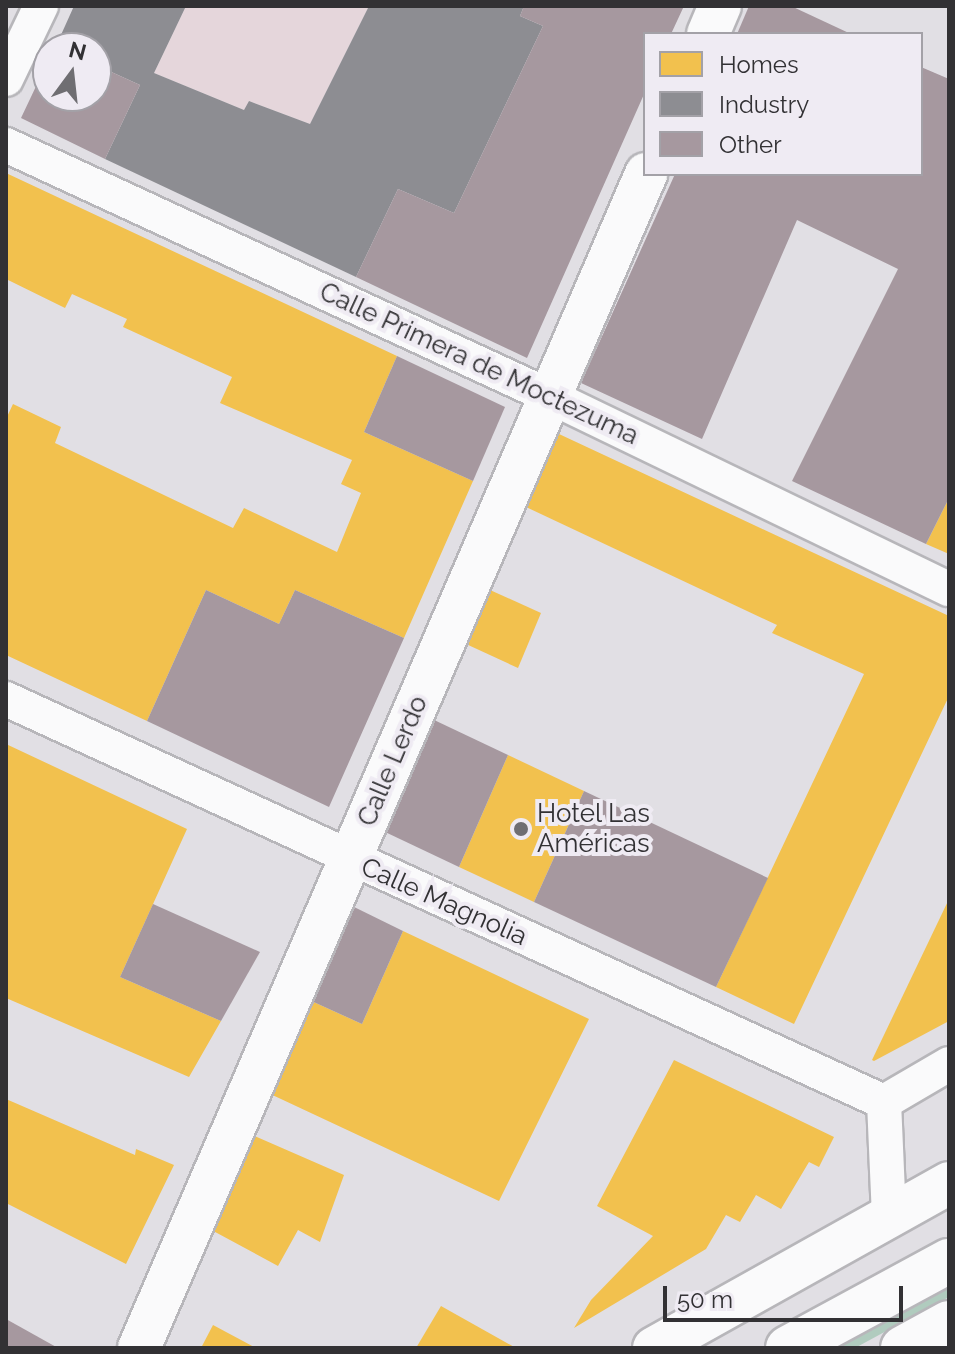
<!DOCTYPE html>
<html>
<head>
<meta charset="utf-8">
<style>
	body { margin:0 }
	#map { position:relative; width:955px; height:1354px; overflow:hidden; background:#e1dfe4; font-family:Raleway,sans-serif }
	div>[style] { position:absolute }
	.industrial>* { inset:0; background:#e5d6db }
	.green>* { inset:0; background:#b0cbbe }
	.homes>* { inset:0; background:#f2c14e }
	.industry>* { inset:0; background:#8d8d92 }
	.building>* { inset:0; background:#a6989f }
	.roads { filter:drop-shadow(2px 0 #b7b6ba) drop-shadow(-2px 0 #b7b6ba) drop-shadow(0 2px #b7b6ba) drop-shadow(0 -2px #b7b6ba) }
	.minor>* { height:34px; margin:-17px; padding:0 17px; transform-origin:17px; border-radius:17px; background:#fafafb }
	.tertiary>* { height:42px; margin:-21px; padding:0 21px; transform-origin:21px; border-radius:21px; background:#fafafb }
	.secondary>* { height:44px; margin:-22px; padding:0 22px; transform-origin:22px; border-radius:22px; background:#fafafb }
	.dots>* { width:22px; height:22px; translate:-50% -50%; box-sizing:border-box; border:4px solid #efebf3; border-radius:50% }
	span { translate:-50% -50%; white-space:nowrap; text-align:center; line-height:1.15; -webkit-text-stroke:8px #efebf3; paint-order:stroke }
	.street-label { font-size:26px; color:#323134 }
	.poi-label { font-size:26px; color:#323134 }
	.left { translate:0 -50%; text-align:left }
	.frame { position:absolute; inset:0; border:8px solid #323134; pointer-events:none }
	.legend { position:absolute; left:643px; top:32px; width:280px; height:144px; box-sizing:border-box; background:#efebf3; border:2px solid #a3a1a7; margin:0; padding:10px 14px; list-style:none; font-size:24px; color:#323134 }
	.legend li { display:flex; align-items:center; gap:16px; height:40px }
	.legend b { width:40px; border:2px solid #a3a1a7 }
	.north { position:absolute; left:32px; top:32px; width:80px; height:80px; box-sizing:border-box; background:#efebf3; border:2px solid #a3a1a7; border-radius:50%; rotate:15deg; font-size:22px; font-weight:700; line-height:32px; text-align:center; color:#323134 }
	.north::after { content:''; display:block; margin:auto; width:28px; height:36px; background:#6f6e72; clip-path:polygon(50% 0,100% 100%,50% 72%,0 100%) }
	.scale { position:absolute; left:663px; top:1286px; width:240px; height:36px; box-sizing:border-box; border:4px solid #323134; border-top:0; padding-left:10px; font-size:24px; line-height:28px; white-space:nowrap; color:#323134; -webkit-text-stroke:6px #efebf3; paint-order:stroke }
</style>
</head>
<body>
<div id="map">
	<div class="industrial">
		<i style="clip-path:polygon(186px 6px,369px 6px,310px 124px,249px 101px,244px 110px,154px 73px)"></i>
	</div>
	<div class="green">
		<i style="clip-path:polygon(949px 1286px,949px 1297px,855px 1348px,835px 1348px)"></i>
	</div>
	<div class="homes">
		<i style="clip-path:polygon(6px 173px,397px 356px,364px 432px,473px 481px,404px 638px,295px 590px,279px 624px,206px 590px,147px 721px,6px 655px,6px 419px,13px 404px,61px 427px,55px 443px,233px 528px,244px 508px,337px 552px,361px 493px,341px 484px,352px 460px,220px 403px,232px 377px,123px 327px,127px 319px,72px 294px,65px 308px,6px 279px)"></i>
		<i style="clip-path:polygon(559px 434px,949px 616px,949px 696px,794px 1024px,716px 987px,864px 674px,772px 633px,777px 625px,526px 507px)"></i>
		<i style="clip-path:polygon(949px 498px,949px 554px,926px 544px)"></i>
		<i style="clip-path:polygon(490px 590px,541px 613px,518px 668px,466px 644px)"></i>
		<i style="clip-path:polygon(6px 744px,187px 829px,120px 977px,221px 1021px,189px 1077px,6px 998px)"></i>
		<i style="clip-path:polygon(508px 755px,584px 791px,534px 902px,459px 867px)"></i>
		<i style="clip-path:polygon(949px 899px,949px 1021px,874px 1061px,872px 1060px)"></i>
		<i style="clip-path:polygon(403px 931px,589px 1019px,499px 1201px,266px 1092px,307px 999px,362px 1024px)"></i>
		<i style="clip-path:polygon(674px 1060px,834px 1137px,819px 1167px,809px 1162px,781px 1209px,756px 1195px,740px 1222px,726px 1215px,706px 1249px,574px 1328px,591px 1300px,653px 1236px,597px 1206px)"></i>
		<i style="clip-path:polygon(6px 1099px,135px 1155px,136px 1149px,174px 1165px,126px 1264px,6px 1203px)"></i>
		<i style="clip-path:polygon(248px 1133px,344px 1175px,320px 1242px,298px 1230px,278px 1266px,204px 1226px)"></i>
		<i style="clip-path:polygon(441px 1306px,516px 1348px,416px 1348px)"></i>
		<i style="clip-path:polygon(213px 1325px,256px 1348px,201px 1348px)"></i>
	</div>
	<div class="industry">
		<i style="clip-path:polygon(74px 6px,186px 6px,154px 73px,244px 110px,249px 101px,310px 124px,369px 6px,524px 6px,520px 16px,543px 26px,454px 213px,398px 189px,356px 277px,105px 159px,140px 85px,96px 65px,96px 48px,56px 46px)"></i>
	</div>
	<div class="building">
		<i style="clip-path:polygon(524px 6px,684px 6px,671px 34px,645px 34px,645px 92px,527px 358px,356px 277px,398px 189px,454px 213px,543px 26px,520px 16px)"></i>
		<i style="clip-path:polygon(749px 6px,791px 6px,851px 34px,737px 34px)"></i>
		<i style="clip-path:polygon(48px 61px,48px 96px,96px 96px,96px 65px,140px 85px,105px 159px,21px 118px)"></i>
		<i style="clip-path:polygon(921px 67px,949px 79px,949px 498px,926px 544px,792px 481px,898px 269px,797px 220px,702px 439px,581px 383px,675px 174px,921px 174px)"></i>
		<i style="clip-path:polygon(397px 356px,505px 407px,473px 481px,364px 432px)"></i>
		<i style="clip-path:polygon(206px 590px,279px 624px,295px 590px,404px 638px,329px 807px,147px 721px)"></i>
		<i style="clip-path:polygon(432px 719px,508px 755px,459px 867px,383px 831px)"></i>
		<i style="clip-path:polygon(584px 791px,768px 878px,716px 987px,534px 902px)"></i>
		<i style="clip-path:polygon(153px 904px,260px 952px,221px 1021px,120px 977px)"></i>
		<i style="clip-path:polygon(348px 904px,403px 931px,362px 1024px,307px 999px)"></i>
		<i style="clip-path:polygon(6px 1319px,58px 1348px,6px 1348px)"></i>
	</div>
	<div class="roads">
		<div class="minor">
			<i style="left:6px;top:79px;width:81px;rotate:-64.4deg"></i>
			<i style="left:6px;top:145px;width:596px;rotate:24.8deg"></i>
			<i style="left:547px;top:395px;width:446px;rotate:25.8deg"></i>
			<i style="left:6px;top:699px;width:966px;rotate:24.66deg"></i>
			<i style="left:884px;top:1102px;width:116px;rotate:87.5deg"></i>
			<i style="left:884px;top:1102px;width:75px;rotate:-30.3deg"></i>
		</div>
		<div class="tertiary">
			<i style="left:708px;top:34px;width:30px;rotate:-67deg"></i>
			<i style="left:139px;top:1348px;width:1279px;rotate:-66.64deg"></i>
			<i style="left:654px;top:1348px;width:338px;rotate:-29.2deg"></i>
		</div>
		<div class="secondary">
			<i style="left:788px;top:1348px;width:183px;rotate:-28.4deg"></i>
			<i style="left:903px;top:1348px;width:52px;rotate:-28.5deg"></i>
		</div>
	</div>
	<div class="dots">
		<i style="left:521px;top:829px;background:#6f6e72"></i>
	</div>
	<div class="street-label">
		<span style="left:479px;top:364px;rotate:25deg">Calle Primera de Moctezuma</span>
		<span style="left:393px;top:761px;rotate:-67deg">Calle Lerdo</span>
		<span style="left:444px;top:902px;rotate:24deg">Calle Magnolia</span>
	</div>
	<div class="poi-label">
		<span class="left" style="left:537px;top:829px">Hotel Las<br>Américas</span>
	</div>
	<div class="frame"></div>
	<ul class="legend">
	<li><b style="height:22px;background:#f2c14e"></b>Homes</li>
	<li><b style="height:22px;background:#8d8d92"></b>Industry</li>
	<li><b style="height:22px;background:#a6989f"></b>Other</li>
	</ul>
	<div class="north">N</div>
	<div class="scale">50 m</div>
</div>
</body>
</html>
